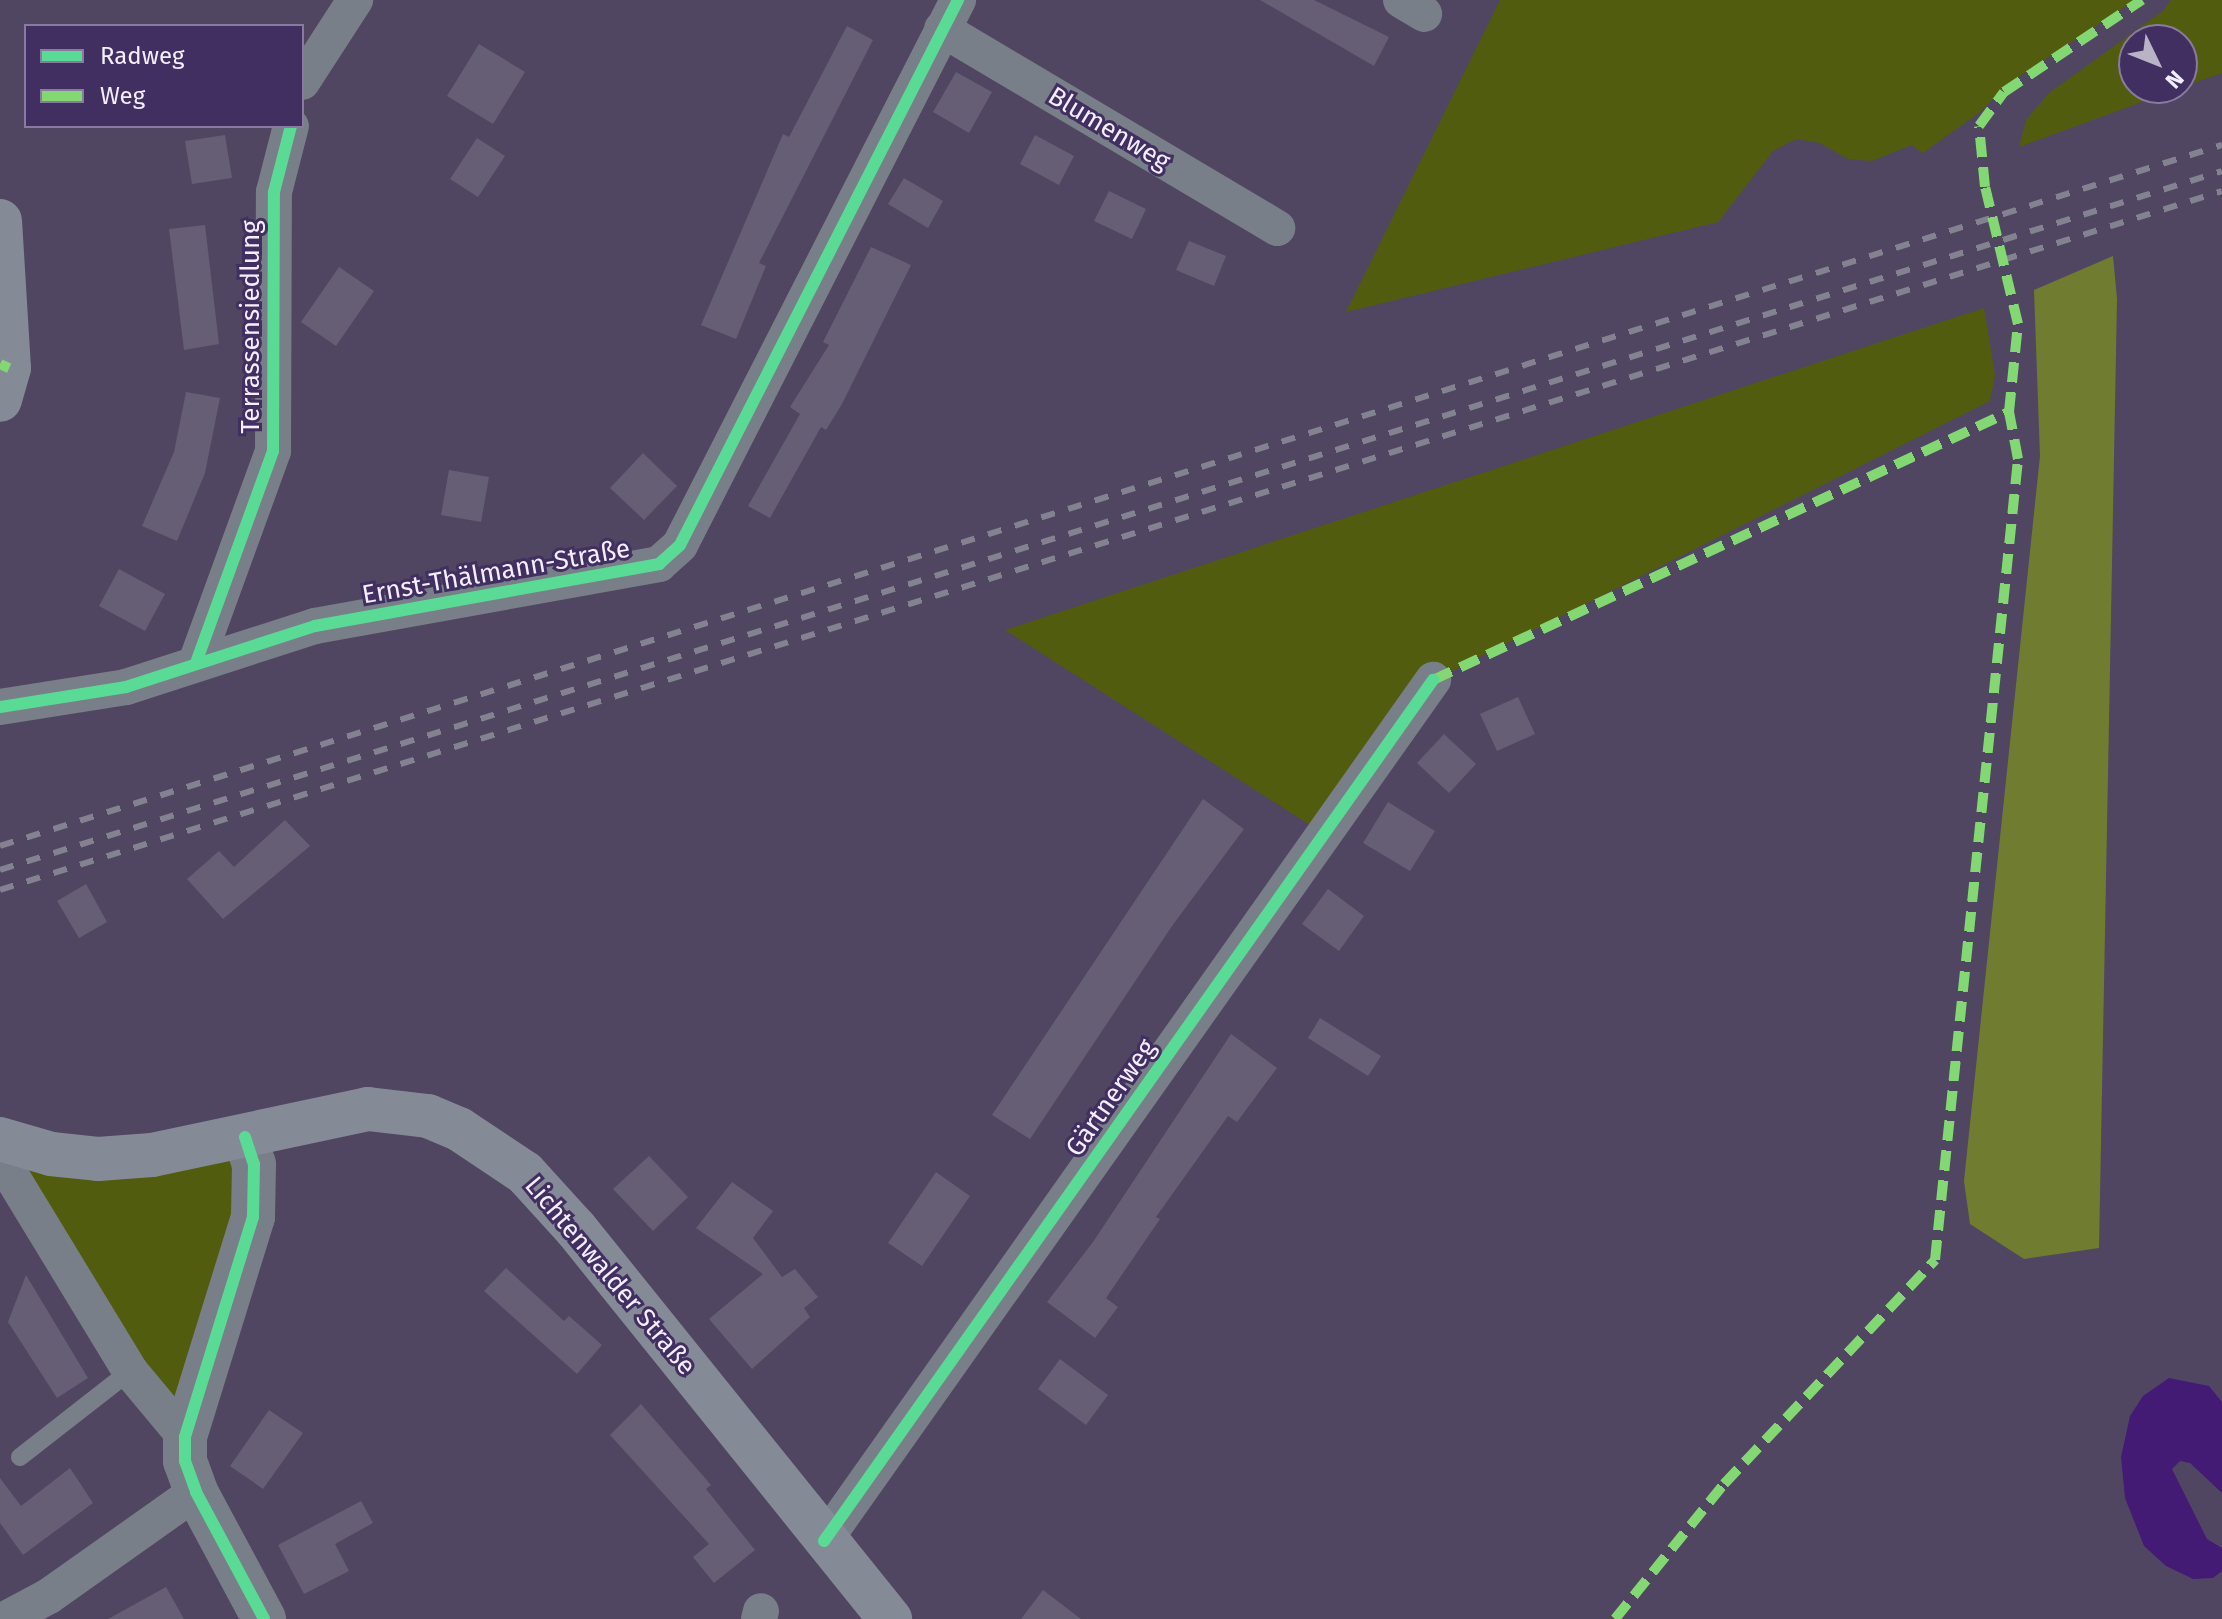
<!DOCTYPE html>
<html>
<head>
<meta charset="utf-8">
<style>
	body { margin:0 }
	#map { position:relative; width:2222px; height:1619px; overflow:hidden; background:#504662; font-family:"Fira Sans",sans-serif }
	div>[style] { position:absolute }
	.green>* { inset:0; background:#525c0e }
	.forest>* { inset:0; background:#707d30 }
	.water>* { inset:0; background:#441b74 }
	.building>* { inset:0; background:#655e74 }
	.service>* { height:18px; margin:-9px; padding:0 9px; transform-origin:9px; border-radius:9px; background:#797f88 }
	.minor>* { height:36px; margin:-18px; padding:0 18px; transform-origin:18px; border-radius:18px; background:#797f88 }
	.tertiary>* { height:44px; margin:-22px; padding:0 22px; transform-origin:22px; border-radius:22px; background:#797f88 }
	.secondary>* { height:44px; margin:-22px; padding:0 22px; transform-origin:22px; border-radius:22px; background:#848b96 }
	.rail>* { height:6px; margin-top:-3px; transform-origin:0; background:repeating-linear-gradient(90deg,#838290 0 14px,transparent 0 28px) }
	.quiet>* { height:10px; margin-top:-5px; transform-origin:0; background:repeating-linear-gradient(90deg,#83d873 0 20px,transparent 0 30px) }
	.cycleway>* { height:12px; margin:-6px; padding:0 6px; transform-origin:6px; border-radius:6px; background:#5adb95 }
	span { translate:-50% -50%; white-space:nowrap; text-align:center; line-height:1.15; -webkit-text-stroke:6px #422f62; paint-order:stroke }
	.street-label { font-size:26px; color:#f2eefb }
	.legend { position:absolute; left:24px; top:24px; width:280px; height:104px; box-sizing:border-box; background:#422f62; border:2px solid #887b9f; margin:0; padding:10px 14px; list-style:none; font-size:24px; color:#f2eefb }
	.legend li { display:flex; align-items:center; gap:16px; height:40px }
	.legend b { width:40px; border:2px solid #887b9f }
	.north { position:absolute; left:2118px; top:24px; width:80px; height:80px; box-sizing:border-box; background:#422f62; border:2px solid #887b9f; border-radius:50%; rotate:133deg; font-size:22px; font-weight:700; line-height:32px; text-align:center; color:#f2eefb }
	.north::after { content:''; display:block; margin:auto; width:28px; height:36px; background:#b9b3c5; clip-path:polygon(50% 0,100% 100%,50% 72%,0 100%) }
</style>
</head>
<body>
<div id="map">
	<div class="green">
		<i style="clip-path:polygon(1500px 0,2135px 0,2008px 84px,1980px 112px,1923px 153px,1911px 145px,1872px 161px,1848px 159px,1820px 143px,1796px 139px,1773px 151px,1718px 222px,1346px 312px)"></i>
		<i style="clip-path:polygon(2171px 0,2222px 0,2222px 73px,2182px 87px,2182px 40px,2134px 40px,2134px 88px,2180px 88px,2019px 147px,2026px 120px,2049px 93px,2163px 11px)"></i>
		<i style="clip-path:polygon(1984px 308px,1995px 375px,1990px 401px,1434px 680px,1324px 834px,1005px 630px)"></i>
		<i style="clip-path:polygon(245px 1137px,254px 1164px,185px 1437px,0 1139px)"></i>
	</div>
	<div class="forest">
		<i style="clip-path:polygon(2113px 256px,2117px 299px,2099px 1248px,2024px 1259px,1970px 1224px,1964px 1181px,2040px 456px,2034px 290px)"></i>
	</div>
	<div class="water">
		<i style="clip-path:polygon(2169px 1378px,2209px 1386px,2222px 1402px,2222px 1493px,2190px 1463px,2180px 1461px,2172px 1469px,2207px 1539px,2222px 1548px,2222px 1571px,2213px 1578px,2193px 1579px,2166px 1566px,2144px 1546px,2125px 1498px,2121px 1457px,2130px 1416px,2143px 1396px)"></i>
	</div>
	<div class="building">
		<i style="clip-path:polygon(1260px 0,1314px 0,1389px 37px,1374px 66px)"></i>
		<i style="clip-path:polygon(847px 26px,873px 40px,759px 263px,766px 266px,736px 339px,701px 325px,783px 134px,789px 137px)"></i>
		<i style="clip-path:polygon(479px 44px,525px 72px,493px 124px,447px 96px)"></i>
		<i style="clip-path:polygon(956px 72px,992px 92px,969px 133px,933px 112px)"></i>
		<i style="clip-path:polygon(225px 135px,232px 178px,192px 184px,185px 141px)"></i>
		<i style="clip-path:polygon(1035px 135px,1074px 156px,1059px 185px,1020px 164px)"></i>
		<i style="clip-path:polygon(477px 138px,505px 156px,478px 197px,450px 179px)"></i>
		<i style="clip-path:polygon(904px 178px,943px 201px,928px 228px,888px 204px)"></i>
		<i style="clip-path:polygon(1109px 191px,1146px 209px,1132px 239px,1094px 221px)"></i>
		<i style="clip-path:polygon(205px 225px,219px 344px,184px 350px,169px 229px)"></i>
		<i style="clip-path:polygon(1189px 241px,1226px 256px,1214px 286px,1176px 270px)"></i>
		<i style="clip-path:polygon(871px 247px,911px 265px,842px 404px,826px 430px,821px 427px,770px 518px,748px 506px,800px 414px,790px 407px,829px 345px,823px 342px)"></i>
		<i style="clip-path:polygon(339px 267px,374px 291px,336px 346px,301px 322px)"></i>
		<i style="clip-path:polygon(186px 392px,220px 398px,205px 473px,177px 541px,142px 526px,174px 452px)"></i>
		<i style="clip-path:polygon(643px 453px,677px 486px,644px 520px,610px 488px)"></i>
		<i style="clip-path:polygon(449px 470px,489px 477px,481px 522px,441px 515px)"></i>
		<i style="clip-path:polygon(119px 569px,165px 594px,145px 631px,99px 606px)"></i>
		<i style="clip-path:polygon(1518px 697px,1535px 734px,1497px 751px,1480px 714px)"></i>
		<i style="clip-path:polygon(1444px 734px,1476px 764px,1449px 793px,1417px 763px)"></i>
		<i style="clip-path:polygon(1203px 799px,1244px 829px,1172px 926px,1030px 1139px,992px 1115px)"></i>
		<i style="clip-path:polygon(1388px 802px,1435px 831px,1410px 871px,1363px 843px)"></i>
		<i style="clip-path:polygon(285px 820px,310px 846px,223px 919px,187px 879px,219px 851px,234px 867px)"></i>
		<i style="clip-path:polygon(86px 884px,107px 922px,79px 938px,57px 901px)"></i>
		<i style="clip-path:polygon(1328px 889px,1364px 916px,1339px 951px,1302px 924px)"></i>
		<i style="clip-path:polygon(1320px 1018px,1381px 1056px,1368px 1076px,1308px 1038px)"></i>
		<i style="clip-path:polygon(1231px 1034px,1277px 1068px,1237px 1122px,1228px 1116px,1156px 1217px,1160px 1219px,1106px 1298px,1118px 1307px,1095px 1338px,1047px 1302px,1093px 1242px)"></i>
		<i style="clip-path:polygon(649px 1156px,688px 1197px,653px 1231px,613px 1189px)"></i>
		<i style="clip-path:polygon(936px 1172px,970px 1196px,922px 1266px,888px 1243px)"></i>
		<i style="clip-path:polygon(732px 1182px,773px 1211px,753px 1238px,782px 1277px,795px 1269px,818px 1297px,804px 1308px,810px 1317px,752px 1369px,709px 1319px,763px 1274px,696px 1228px)"></i>
		<i style="clip-path:polygon(506px 1268px,564px 1321px,569px 1316px,602px 1345px,577px 1374px,484px 1291px)"></i>
		<i style="clip-path:polygon(26px 1275px,88px 1378px,57px 1398px,8px 1322px)"></i>
		<i style="clip-path:polygon(1060px 1359px,1108px 1395px,1086px 1425px,1038px 1389px)"></i>
		<i style="clip-path:polygon(641px 1404px,711px 1485px,706px 1489px,755px 1550px,714px 1583px,693px 1557px,709px 1544px,610px 1435px)"></i>
		<i style="clip-path:polygon(269px 1410px,303px 1433px,263px 1489px,230px 1466px)"></i>
		<i style="clip-path:polygon(70px 1468px,93px 1503px,23px 1555px,0 1523px,0 1478px,21px 1506px)"></i>
		<i style="clip-path:polygon(361px 1501px,373px 1523px,335px 1544px,349px 1571px,304px 1594px,278px 1545px)"></i>
		<i style="clip-path:polygon(166px 1587px,184px 1619px,108px 1619px)"></i>
		<i style="clip-path:polygon(1043px 1590px,1081px 1619px,1021px 1619px)"></i>
	</div>
	<div class="service">
		<i style="left:20px;top:1457px;width:140px;rotate:-38deg"></i>
	</div>
	<div class="minor">
		<i style="left:1401px;top:0;width:27px;rotate:31deg"></i>
		<i style="left:942px;top:29px;width:390px;rotate:30.7deg"></i>
		<i style="left:302px;top:82px;width:98px;rotate:-57.1deg"></i>
		<i style="left:197px;top:660px;width:222px;rotate:-70deg"></i>
		<i style="left:273px;top:451px;width:259px;rotate:-89.8deg"></i>
		<i style="left:274px;top:192px;width:68px;rotate:-75.6deg"></i>
		<i style="left:0;top:707px;width:128px;rotate:-9deg"></i>
		<i style="left:126px;top:687px;width:199px;rotate:-17.9deg"></i>
		<i style="left:315px;top:626px;width:350px;rotate:-10.2deg"></i>
		<i style="left:659px;top:564px;width:28px;rotate:-42deg"></i>
		<i style="left:680px;top:545px;width:612px;rotate:-62.97deg"></i>
		<i style="left:0;top:1157px;width:250px;rotate:58.7deg"></i>
		<i style="left:130px;top:1371px;width:86px;rotate:50.2deg"></i>
		<i style="left:824px;top:1541px;width:1055px;rotate:-54.73deg"></i>
		<i style="left:6px;top:1619px;width:49px;rotate:-28.1deg"></i>
		<i style="left:49px;top:1596px;width:180px;rotate:-35.3deg"></i>
		<i style="left:759px;top:1619px;width:8px;rotate:-76deg"></i>
	</div>
	<div class="tertiary">
		<i style="left:245px;top:1137px;width:28px;rotate:72deg"></i>
		<i style="left:254px;top:1164px;width:53px;rotate:91.1deg"></i>
		<i style="left:253px;top:1217px;width:230px;rotate:107.2deg"></i>
		<i style="left:185px;top:1437px;width:24px;rotate:90deg"></i>
		<i style="left:185px;top:1461px;width:33px;rotate:70deg"></i>
		<i style="left:196px;top:1492px;width:144px;rotate:61.8deg"></i>
	</div>
	<div class="secondary">
		<i style="left:0;top:221px;width:147px;rotate:86.5deg"></i>
		<i style="left:9px;top:368px;width:33px;rotate:106deg"></i>
		<i style="left:0;top:1139px;width:53px;rotate:16.4deg"></i>
		<i style="left:51px;top:1154px;width:47px;rotate:6.1deg"></i>
		<i style="left:98px;top:1159px;width:54px;rotate:-4.2deg"></i>
		<i style="left:152px;top:1155px;width:221px;rotate:-12deg"></i>
		<i style="left:368px;top:1109px;width:60px;rotate:6.7deg"></i>
		<i style="left:428px;top:1116px;width:34px;rotate:23deg"></i>
		<i style="left:459px;top:1129px;width:79px;rotate:33.7deg"></i>
		<i style="left:525px;top:1173px;width:76px;rotate:47.7deg"></i>
		<i style="left:576px;top:1229px;width:501px;rotate:51.16deg"></i>
	</div>
	<div class="rail">
		<i style="left:0;top:846px;width:2330px;rotate:-17.51deg"></i>
		<i style="left:0;top:870px;width:2329px;rotate:-17.46deg"></i>
		<i style="left:0;top:890px;width:2329px;rotate:-17.46deg"></i>
	</div>
	<div class="quiet">
		<i style="left:0;top:364px;width:10px;rotate:24deg"></i>
		<i style="left:1433px;top:680px;width:635px;rotate:-24.95deg"></i>
		<i style="left:2009px;top:412px;width:88px;rotate:-84.2deg"></i>
		<i style="left:2018px;top:324px;width:141px;rotate:-103.5deg"></i>
		<i style="left:1985px;top:187px;width:61px;rotate:-95.6deg"></i>
		<i style="left:1979px;top:126px;width:42px;rotate:-53.7deg"></i>
		<i style="left:2004px;top:92px;width:166px;rotate:-33.7deg"></i>
		<i style="left:1615px;top:1619px;width:174px;rotate:-51.1deg"></i>
		<i style="left:1724px;top:1484px;width:308px;rotate:-46.7deg"></i>
		<i style="left:1935px;top:1260px;width:805px;rotate:-84.08deg"></i>
		<i style="left:2018px;top:459px;width:48px;rotate:-100.8deg"></i>
	</div>
	<div class="cycleway">
		<i style="left:197px;top:660px;width:222px;rotate:-70deg"></i>
		<i style="left:273px;top:451px;width:259px;rotate:-89.8deg"></i>
		<i style="left:274px;top:192px;width:68px;rotate:-75.6deg"></i>
		<i style="left:0;top:707px;width:128px;rotate:-9deg"></i>
		<i style="left:126px;top:687px;width:199px;rotate:-17.9deg"></i>
		<i style="left:315px;top:626px;width:350px;rotate:-10.2deg"></i>
		<i style="left:659px;top:564px;width:28px;rotate:-42deg"></i>
		<i style="left:680px;top:545px;width:612px;rotate:-62.97deg"></i>
		<i style="left:245px;top:1137px;width:28px;rotate:72deg"></i>
		<i style="left:254px;top:1164px;width:53px;rotate:91.1deg"></i>
		<i style="left:253px;top:1217px;width:230px;rotate:107.2deg"></i>
		<i style="left:185px;top:1437px;width:24px;rotate:90deg"></i>
		<i style="left:185px;top:1461px;width:33px;rotate:70deg"></i>
		<i style="left:196px;top:1492px;width:144px;rotate:61.8deg"></i>
		<i style="left:824px;top:1541px;width:1055px;rotate:-54.73deg"></i>
	</div>
	<div class="street-label">
		<span style="left:1109px;top:129px;rotate:31deg">Blumenweg</span>
		<span style="left:251px;top:327px;rotate:-90deg">Terrassensiedlung</span>
		<span style="left:496px;top:572px;rotate:-10deg">Ernst-Thälmann-Straße</span>
		<span style="left:1111px;top:1098px;rotate:-55deg">Gärtnerweg</span>
		<span style="left:610px;top:1276px;rotate:50deg">Lichtenwalder Straße</span>
	</div>
	<ul class="legend">
	<li><b style="height:10px;background:#5adb95"></b>Radweg</li>
	<li><b style="height:10px;background:#83d873"></b>Weg</li>
	</ul>
	<div class="north">N</div>
</div>
</body>
</html>
